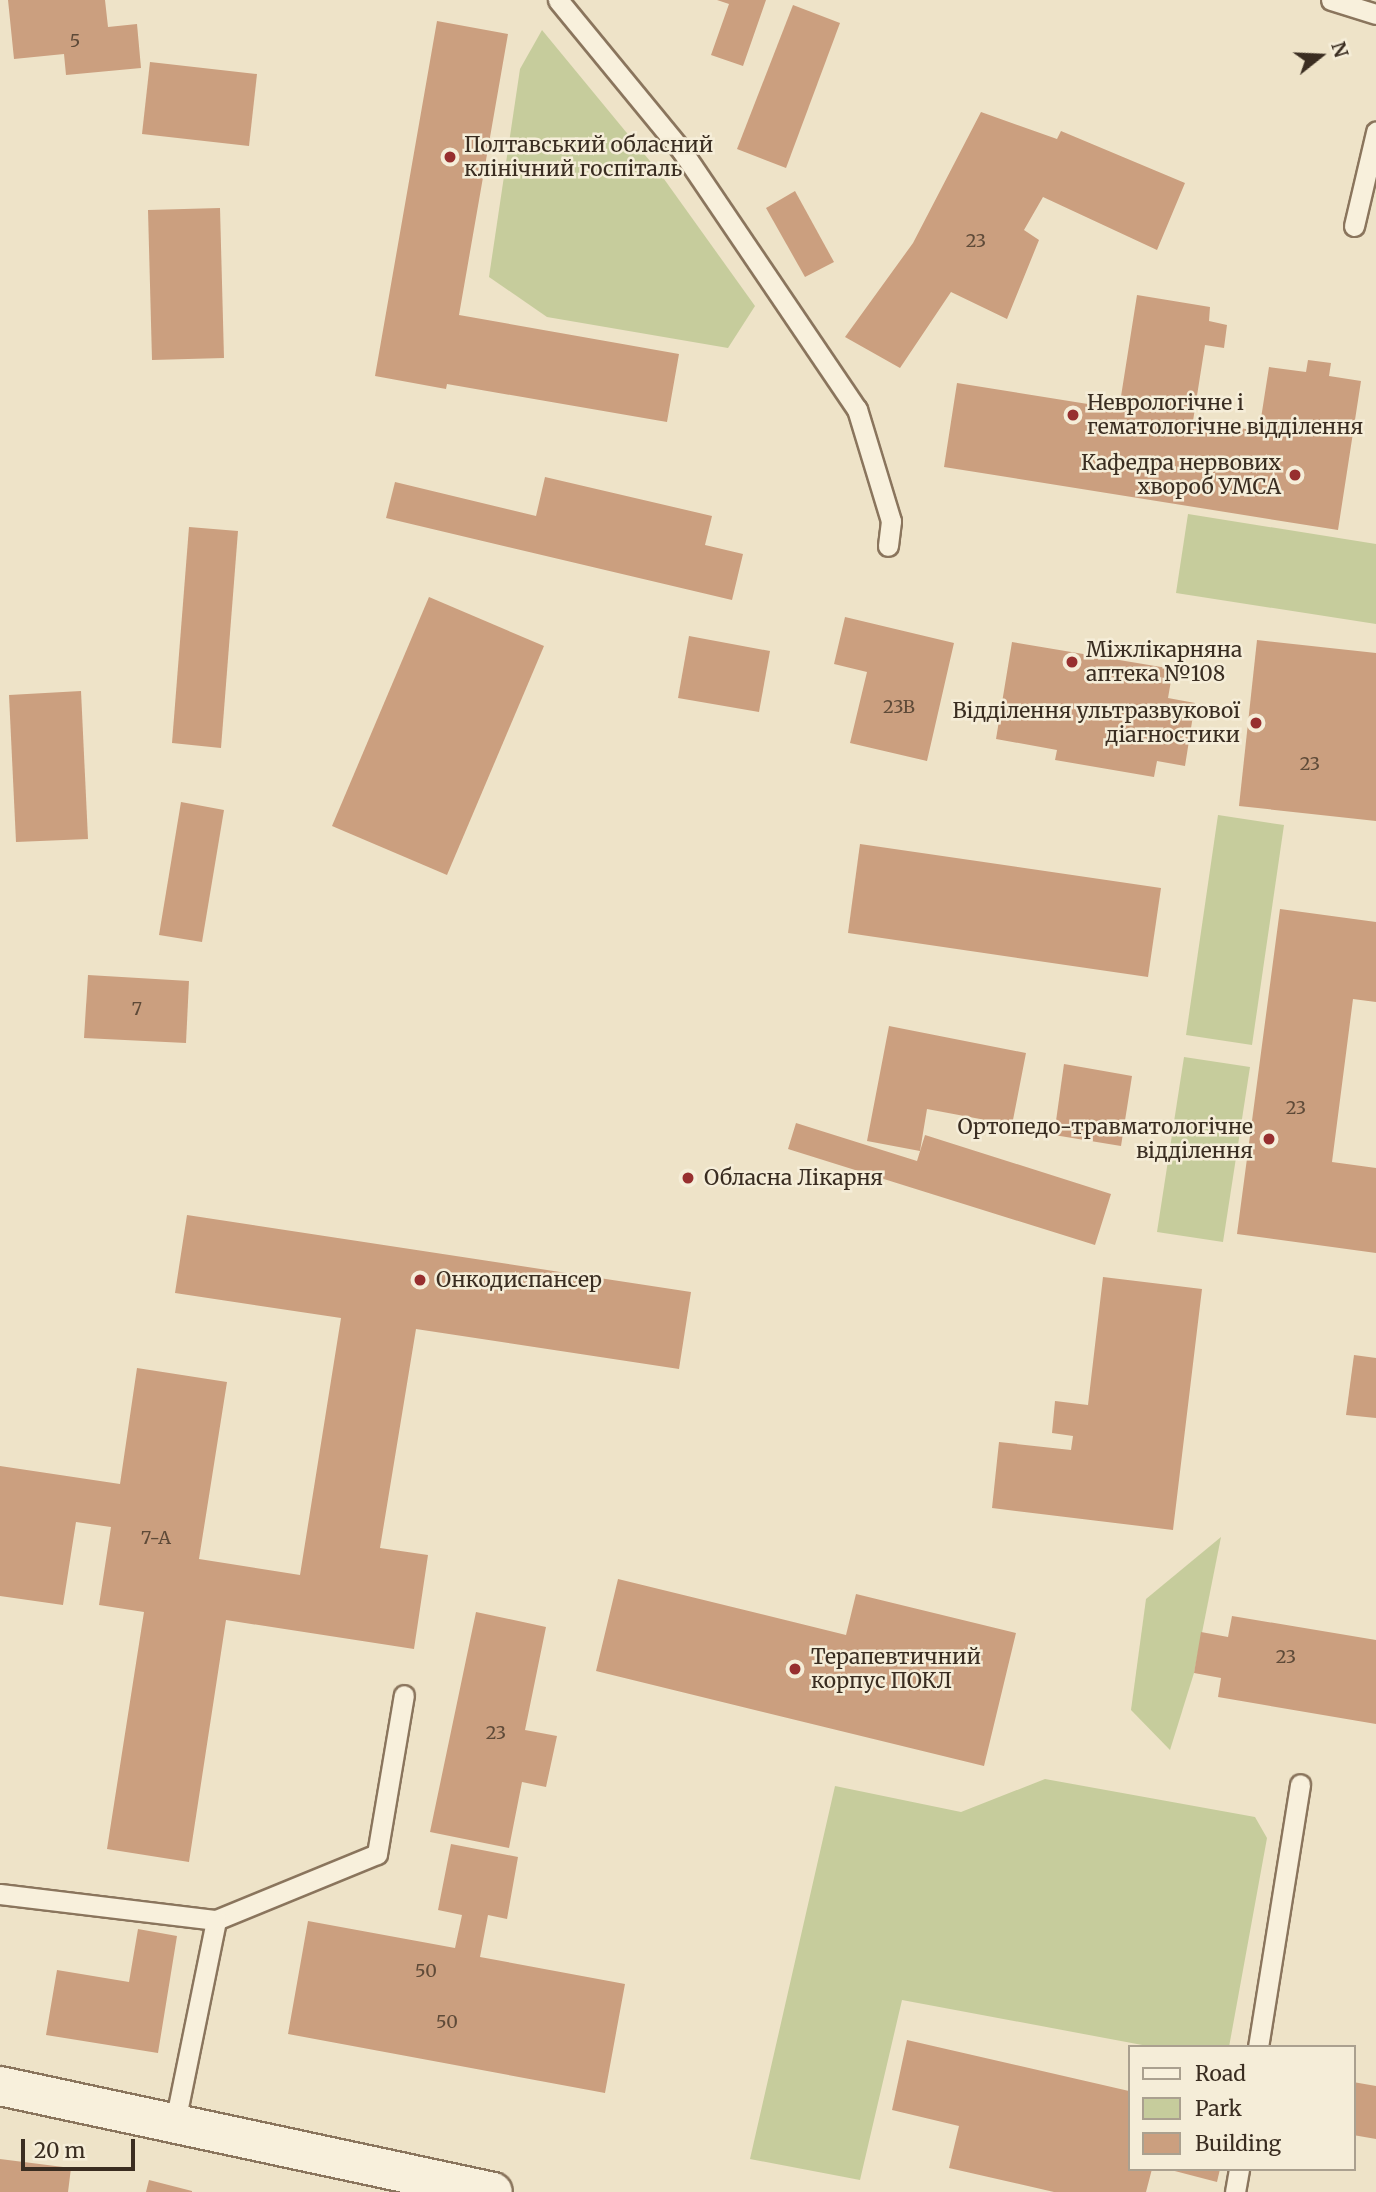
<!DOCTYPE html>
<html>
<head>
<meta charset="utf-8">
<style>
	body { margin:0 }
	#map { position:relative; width:1376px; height:2192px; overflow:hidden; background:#eee3c8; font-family:Merriweather,serif }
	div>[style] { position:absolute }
	.green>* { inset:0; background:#c6cc9c }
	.building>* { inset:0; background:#cb9f7f }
	.roads { filter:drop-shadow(2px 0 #8a755d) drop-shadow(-2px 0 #8a755d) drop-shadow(0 2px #8a755d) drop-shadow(0 -2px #8a755d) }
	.service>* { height:19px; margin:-9.5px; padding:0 9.5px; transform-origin:9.5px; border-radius:9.5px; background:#f8f0dc }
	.minor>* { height:38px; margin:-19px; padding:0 19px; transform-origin:19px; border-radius:19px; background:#f8f0dc }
	.dots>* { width:19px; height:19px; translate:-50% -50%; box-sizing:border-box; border:4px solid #f5edd8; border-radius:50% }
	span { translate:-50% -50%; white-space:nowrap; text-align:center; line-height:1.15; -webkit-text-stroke:5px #f5edd8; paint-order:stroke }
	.number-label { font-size:18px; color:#5e4a38 }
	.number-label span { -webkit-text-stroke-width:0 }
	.poi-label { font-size:21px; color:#3a2d21 }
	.left { translate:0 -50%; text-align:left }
	.right { translate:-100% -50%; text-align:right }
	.legend { position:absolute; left:1128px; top:2045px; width:228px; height:126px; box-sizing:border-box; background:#f5edd8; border:2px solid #aaa08f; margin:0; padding:9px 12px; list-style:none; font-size:21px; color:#3a2d21 }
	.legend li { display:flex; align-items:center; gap:14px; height:35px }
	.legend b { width:35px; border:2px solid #aaa08f }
	.north { position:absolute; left:1285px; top:21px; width:70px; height:70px; -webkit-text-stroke:5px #f5edd8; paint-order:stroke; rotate:72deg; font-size:19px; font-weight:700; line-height:28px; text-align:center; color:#3a2d21 }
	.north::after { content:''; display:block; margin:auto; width:24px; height:32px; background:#3a2d21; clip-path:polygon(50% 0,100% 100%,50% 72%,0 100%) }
	.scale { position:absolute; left:21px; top:2139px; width:114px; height:32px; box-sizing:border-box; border:4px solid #3a2d21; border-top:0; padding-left:9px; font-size:21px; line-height:24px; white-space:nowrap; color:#3a2d21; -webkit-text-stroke:5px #f5edd8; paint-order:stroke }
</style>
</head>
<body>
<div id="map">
	<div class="green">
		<i style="clip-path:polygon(542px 30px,659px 172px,755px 306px,728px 348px,547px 317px,489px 277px,520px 69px)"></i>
		<i style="clip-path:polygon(1188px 514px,1376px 544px,1376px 624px,1176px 593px)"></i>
		<i style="clip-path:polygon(1218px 815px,1284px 825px,1252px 1045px,1186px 1035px)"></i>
		<i style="clip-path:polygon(1184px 1057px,1250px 1067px,1223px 1242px,1157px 1232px)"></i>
		<i style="clip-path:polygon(1221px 1537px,1194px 1673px,1170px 1750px,1131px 1710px,1146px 1599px)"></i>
		<i style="clip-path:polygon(1045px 1779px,1255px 1817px,1267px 1838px,1229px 2047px,1153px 2047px,902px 2000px,860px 2180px,750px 2159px,835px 1786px,961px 1812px)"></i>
	</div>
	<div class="building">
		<i style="clip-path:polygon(8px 0,105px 0,108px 27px,137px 24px,141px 68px,66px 75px,64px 54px,14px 59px)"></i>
		<i style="clip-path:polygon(717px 0,766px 0,743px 66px,711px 55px,729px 4px)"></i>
		<i style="clip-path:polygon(793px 5px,840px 23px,786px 168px,737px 149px)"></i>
		<i style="clip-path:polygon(437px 21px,508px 34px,459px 315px,679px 354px,667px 422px,447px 384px,446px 389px,375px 376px)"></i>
		<i style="clip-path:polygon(150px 62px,257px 74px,249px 146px,142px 134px)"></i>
		<i style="clip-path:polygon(981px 112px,1057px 139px,1061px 131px,1185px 183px,1157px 250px,1043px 197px,1024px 230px,1039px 240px,1007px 319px,951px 292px,900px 368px,845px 337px,913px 243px)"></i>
		<i style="clip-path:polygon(795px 191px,834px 262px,805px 277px,766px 208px)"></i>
		<i style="clip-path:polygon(220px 208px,224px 358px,152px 360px,148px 210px)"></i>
		<i style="clip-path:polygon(1137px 295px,1210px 307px,1209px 321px,1227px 325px,1224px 348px,1205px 345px,1193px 421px,1259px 431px,1269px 367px,1306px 372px,1308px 360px,1331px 363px,1329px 376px,1361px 381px,1338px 530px,944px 467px,957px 383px,1119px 409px)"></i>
		<i style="clip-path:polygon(545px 477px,712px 516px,705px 545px,743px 554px,732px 600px,386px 518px,395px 482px,536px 516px)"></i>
		<i style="clip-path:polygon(189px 527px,238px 531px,221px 748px,172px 743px)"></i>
		<i style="clip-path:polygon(429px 597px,544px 646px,447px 875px,332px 826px)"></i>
		<i style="clip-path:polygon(845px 617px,954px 643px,927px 761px,850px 743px,867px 672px,834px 664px)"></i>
		<i style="clip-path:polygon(689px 636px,770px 651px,759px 712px,678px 698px)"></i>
		<i style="clip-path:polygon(1257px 640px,1376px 653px,1376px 821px,1239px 806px)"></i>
		<i style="clip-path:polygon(1012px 642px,1173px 669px,1168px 698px,1195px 703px,1185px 766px,1157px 761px,1154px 777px,1055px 760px,1057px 750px,996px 739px)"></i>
		<i style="clip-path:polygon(81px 691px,88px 839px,16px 842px,9px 695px)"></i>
		<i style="clip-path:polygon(181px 802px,224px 810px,202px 942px,159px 935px)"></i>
		<i style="clip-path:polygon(860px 844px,1161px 888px,1148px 977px,848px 933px)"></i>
		<i style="clip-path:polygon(1280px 909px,1376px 922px,1376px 1002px,1353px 999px,1332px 1162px,1376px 1168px,1376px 1253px,1237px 1234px)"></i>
		<i style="clip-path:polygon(88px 975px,189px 981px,186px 1043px,84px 1038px)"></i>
		<i style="clip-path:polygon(889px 1026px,1026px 1053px,1012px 1125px,927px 1109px,920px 1151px,867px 1141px)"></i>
		<i style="clip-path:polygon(1064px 1064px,1132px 1076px,1121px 1146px,1054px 1135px)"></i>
		<i style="clip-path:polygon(796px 1123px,917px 1161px,925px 1135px,1111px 1194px,1095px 1245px,788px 1149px)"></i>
		<i style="clip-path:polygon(187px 1215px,691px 1292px,679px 1369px,416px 1329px,380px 1548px,428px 1555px,414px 1649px,226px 1620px,189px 1862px,107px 1849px,144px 1612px,99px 1605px,111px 1527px,76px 1522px,63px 1605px,0 1596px,0 1466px,120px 1484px,137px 1368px,227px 1382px,199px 1559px,300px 1575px,341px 1318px,175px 1293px)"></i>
		<i style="clip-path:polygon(1103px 1277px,1202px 1289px,1173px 1530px,992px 1508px,999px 1442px,1071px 1450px,1073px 1436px,1052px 1433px,1055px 1401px,1088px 1405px)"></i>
		<i style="clip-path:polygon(1354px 1355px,1376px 1358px,1376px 1418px,1346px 1415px)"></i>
		<i style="clip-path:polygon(618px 1579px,846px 1635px,856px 1594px,1016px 1633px,984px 1766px,596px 1671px)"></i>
		<i style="clip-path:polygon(476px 1612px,546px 1627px,525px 1730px,557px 1736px,546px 1787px,522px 1782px,509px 1848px,430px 1832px)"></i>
		<i style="clip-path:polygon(1232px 1616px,1376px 1640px,1376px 1724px,1218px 1697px,1221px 1678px,1194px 1673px,1201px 1632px,1228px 1637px)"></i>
		<i style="clip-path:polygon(451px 1844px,518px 1857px,507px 1919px,488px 1915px,480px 1957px,625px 1984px,605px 2093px,288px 2034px,308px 1921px,455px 1948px,462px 1915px,438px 1910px)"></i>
		<i style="clip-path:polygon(138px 1929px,177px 1936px,158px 2053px,46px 2035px,57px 1970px,129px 1982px)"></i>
		<i style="clip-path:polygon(907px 2040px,1129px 2091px,1129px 2169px,1152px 2169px,1146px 2192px,1054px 2192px,949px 2168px,959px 2126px,892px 2110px)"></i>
		<i style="clip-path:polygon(1353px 2082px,1376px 2086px,1376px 2139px,1353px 2135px)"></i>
		<i style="clip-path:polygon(0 2159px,71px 2168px,68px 2192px,0 2192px)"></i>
		<i style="clip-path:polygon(1167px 2169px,1220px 2169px,1217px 2182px)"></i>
		<i style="clip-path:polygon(149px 2180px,192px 2191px,192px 2192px,146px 2192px)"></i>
	</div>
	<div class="roads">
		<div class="service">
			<i style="left:558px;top:0;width:195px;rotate:50.6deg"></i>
			<i style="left:682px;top:151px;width:312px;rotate:55.9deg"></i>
			<i style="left:857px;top:409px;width:117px;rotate:73.1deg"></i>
			<i style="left:891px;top:521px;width:25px;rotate:97deg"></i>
			<i style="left:1331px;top:0;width:47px;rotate:17.3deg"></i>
			<i style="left:1354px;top:226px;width:97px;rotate:-76.8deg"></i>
			<i style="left:0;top:1894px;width:218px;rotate:6.9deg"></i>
			<i style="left:216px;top:1920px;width:174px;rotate:-22.3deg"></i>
			<i style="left:377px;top:1854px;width:161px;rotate:-80.4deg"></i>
			<i style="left:1258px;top:2047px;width:266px;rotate:-80.9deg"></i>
			<i style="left:175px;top:2122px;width:206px;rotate:-78.5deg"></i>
			<i style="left:1235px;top:2192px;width:23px;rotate:-80deg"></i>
		</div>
		<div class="minor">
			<i style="left:0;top:2086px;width:504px;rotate:12.13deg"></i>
		</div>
	</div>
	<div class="dots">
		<i style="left:450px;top:157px;background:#972f2f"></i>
		<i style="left:1073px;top:415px;background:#972f2f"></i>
		<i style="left:1295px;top:475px;background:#972f2f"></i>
		<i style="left:1072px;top:662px;background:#972f2f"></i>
		<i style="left:1256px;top:723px;background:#972f2f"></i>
		<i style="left:1269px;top:1139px;background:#972f2f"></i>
		<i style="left:688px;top:1178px;background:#972f2f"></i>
		<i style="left:420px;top:1280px;background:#972f2f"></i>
		<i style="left:795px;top:1669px;background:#972f2f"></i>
	</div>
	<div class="number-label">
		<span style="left:75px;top:41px">5</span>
		<span style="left:976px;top:241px">23</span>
		<span style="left:899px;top:707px">23В</span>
		<span style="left:1310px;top:764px">23</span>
		<span style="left:137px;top:1009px">7</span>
		<span style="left:1296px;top:1108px">23</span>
		<span style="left:156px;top:1538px">7-А</span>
		<span style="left:1286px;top:1657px">23</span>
		<span style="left:496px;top:1733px">23</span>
		<span style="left:426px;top:1971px">50</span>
		<span style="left:447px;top:2022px">50</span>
	</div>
	<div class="poi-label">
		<span class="left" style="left:464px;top:157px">Полтавський обласний<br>клінічний госпіталь</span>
		<span class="left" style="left:1087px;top:415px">Неврологічне і<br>гематологічне відділення</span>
		<span class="right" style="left:1281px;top:475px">Кафедра нервових<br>хвороб УМСА</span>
		<span class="left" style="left:1086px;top:662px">Міжлікарняна<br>аптека №108</span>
		<span class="right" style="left:1240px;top:723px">Відділення ультразвукової<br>діагностики</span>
		<span class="right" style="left:1253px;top:1139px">Ортопедо-травматологічне<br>відділення</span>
		<span class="left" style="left:704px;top:1178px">Обласна Лікарня</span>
		<span class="left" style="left:436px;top:1280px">Онкодиспансер</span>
		<span class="left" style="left:811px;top:1669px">Терапевтичний<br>корпус ПОКЛ</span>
	</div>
	<ul class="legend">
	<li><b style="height:9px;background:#f8f0dc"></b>Road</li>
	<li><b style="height:19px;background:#c6cc9c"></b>Park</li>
	<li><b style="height:19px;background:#cb9f7f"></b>Building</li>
	</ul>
	<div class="north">N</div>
	<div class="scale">20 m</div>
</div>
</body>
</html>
